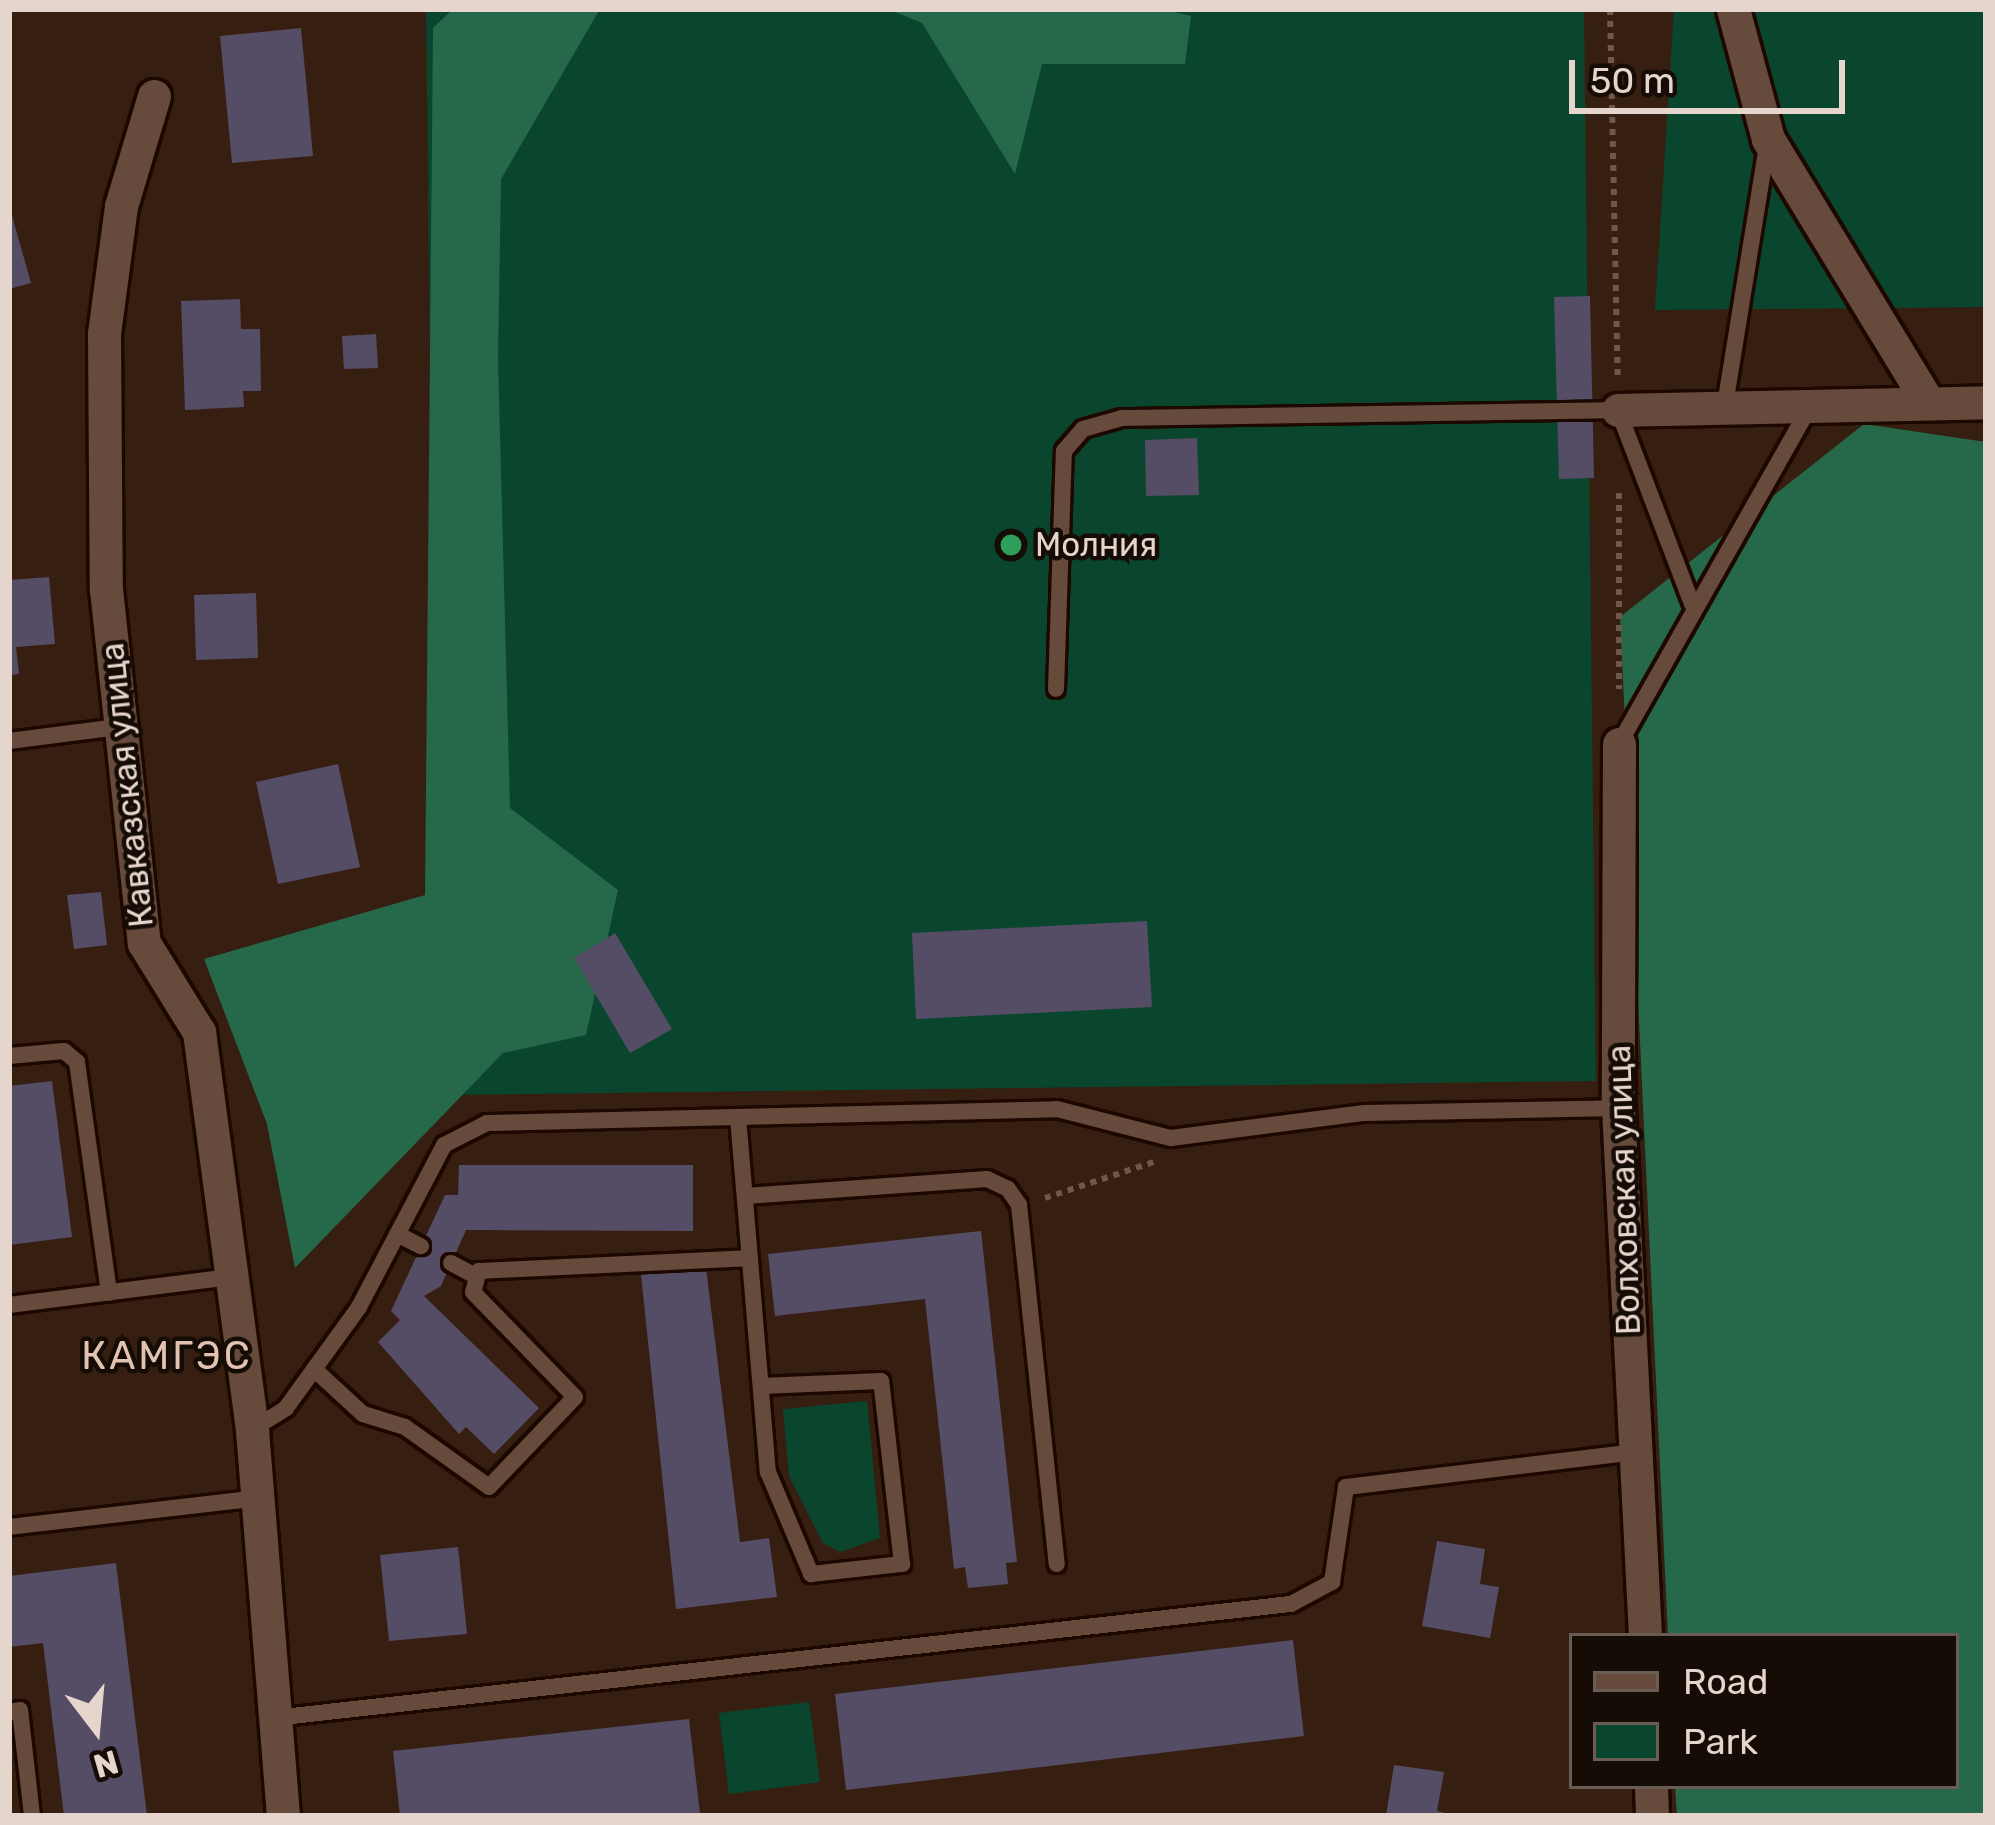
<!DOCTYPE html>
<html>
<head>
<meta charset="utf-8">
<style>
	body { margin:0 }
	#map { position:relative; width:1995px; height:1825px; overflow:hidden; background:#361f11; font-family:Rubik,sans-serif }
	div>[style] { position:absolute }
	.green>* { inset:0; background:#0a462e }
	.forest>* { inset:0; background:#25684a }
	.building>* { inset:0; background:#554c66 }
	.path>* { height:6px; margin-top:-3px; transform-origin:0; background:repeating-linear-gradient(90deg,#6d584b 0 6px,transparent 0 12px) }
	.roads { filter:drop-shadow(3px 0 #1d0800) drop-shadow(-3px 0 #1d0800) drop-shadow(0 3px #1d0800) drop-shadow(0 -3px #1d0800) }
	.lane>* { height:16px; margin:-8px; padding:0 8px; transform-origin:8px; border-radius:8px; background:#664b3c }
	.street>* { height:33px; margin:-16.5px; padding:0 16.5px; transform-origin:16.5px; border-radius:16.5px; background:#664b3c }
	.dots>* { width:33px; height:33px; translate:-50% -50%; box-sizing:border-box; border:6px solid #160c06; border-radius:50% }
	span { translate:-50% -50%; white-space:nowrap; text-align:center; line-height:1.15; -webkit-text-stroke:9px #160c06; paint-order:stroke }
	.poi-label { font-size:33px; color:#e6d5cc }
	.left { translate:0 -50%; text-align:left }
	.street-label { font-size:33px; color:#e6d5cc }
	.quarter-label { font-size:39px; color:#e2c3b1; letter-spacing:3px }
	.frame { position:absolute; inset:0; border:12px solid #e6d5cc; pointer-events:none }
	.legend { position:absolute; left:1569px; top:1633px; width:390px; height:156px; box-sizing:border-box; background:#160c06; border:3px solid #695c55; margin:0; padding:15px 21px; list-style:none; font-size:36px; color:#e6d5cc }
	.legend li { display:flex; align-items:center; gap:24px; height:60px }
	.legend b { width:60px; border:3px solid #695c55 }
	.north { position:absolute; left:36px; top:1669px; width:120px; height:120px; -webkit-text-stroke:9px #160c06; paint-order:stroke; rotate:164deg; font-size:33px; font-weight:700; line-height:48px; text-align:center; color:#e6d5cc }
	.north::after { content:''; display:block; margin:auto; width:42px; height:54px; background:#e6d5cc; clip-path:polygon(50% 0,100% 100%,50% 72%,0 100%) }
	.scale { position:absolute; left:1569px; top:60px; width:276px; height:54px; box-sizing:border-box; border:6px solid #e6d5cc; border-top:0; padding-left:15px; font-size:36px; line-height:42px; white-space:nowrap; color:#e6d5cc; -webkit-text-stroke:9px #160c06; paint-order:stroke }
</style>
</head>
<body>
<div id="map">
	<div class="green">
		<i style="clip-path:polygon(426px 9px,1584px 9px,1596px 1081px,439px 1095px)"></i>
		<i style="clip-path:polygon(1674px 9px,1986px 9px,1986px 307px,1655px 310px)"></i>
		<i style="clip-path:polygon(867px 1401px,880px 1538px,840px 1552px,823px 1543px,789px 1476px,783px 1409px)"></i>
		<i style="clip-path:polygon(809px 1702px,820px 1782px,729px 1794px,719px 1713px)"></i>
	</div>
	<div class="forest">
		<i style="clip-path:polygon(453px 9px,600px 9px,501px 179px,498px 360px,510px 808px,618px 890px,586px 1035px,503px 1053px,295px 1268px,267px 1124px,204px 959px,425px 895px,433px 28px)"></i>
		<i style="clip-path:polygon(888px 9px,1160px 9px,1191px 16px,1185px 64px,1042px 64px,1015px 174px,922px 23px)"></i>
		<i style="clip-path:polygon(1864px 424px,1986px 442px,1986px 1816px,1677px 1816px,1675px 1786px,1956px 1786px,1956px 1636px,1668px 1636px,1620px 617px)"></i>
	</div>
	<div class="building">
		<i style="clip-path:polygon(301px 28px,313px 156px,232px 163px,220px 36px)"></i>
		<i style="clip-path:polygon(9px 205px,31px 283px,9px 289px)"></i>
		<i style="clip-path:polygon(1590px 296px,1594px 478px,1559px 479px,1554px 297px)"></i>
		<i style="clip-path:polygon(240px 299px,241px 329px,260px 329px,261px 391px,243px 391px,244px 407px,185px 410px,181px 301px)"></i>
		<i style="clip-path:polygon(376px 334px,378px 368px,344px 369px,342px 336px)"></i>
		<i style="clip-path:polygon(1197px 438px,1199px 495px,1146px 496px,1145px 440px)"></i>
		<i style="clip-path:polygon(49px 577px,55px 644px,16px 647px,19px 674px,9px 675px,9px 580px)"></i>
		<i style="clip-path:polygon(256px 593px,258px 658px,196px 660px,194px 595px)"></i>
		<i style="clip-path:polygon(338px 764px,360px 867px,278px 884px,256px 782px)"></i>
		<i style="clip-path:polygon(101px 892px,107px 945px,74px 949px,67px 895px)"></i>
		<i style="clip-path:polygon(1147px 921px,1152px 1007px,916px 1019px,912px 933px)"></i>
		<i style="clip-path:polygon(615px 933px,672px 1029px,630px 1053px,574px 958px)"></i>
		<i style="clip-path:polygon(52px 1081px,72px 1237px,9px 1245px,9px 1086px)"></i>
		<i style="clip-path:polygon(459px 1165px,693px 1165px,693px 1231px,466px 1230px,441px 1286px,424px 1296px,539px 1408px,494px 1454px,466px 1427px,459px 1434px,378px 1342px,400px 1320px,391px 1311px,445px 1195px,458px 1195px)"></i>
		<i style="clip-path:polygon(981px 1231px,1017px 1562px,1006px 1563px,1008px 1584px,968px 1588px,965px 1567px,954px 1569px,925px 1299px,775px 1316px,768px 1254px)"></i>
		<i style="clip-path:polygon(706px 1268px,740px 1542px,769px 1538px,777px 1597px,676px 1609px,641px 1275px)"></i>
		<i style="clip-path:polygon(1437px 1541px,1485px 1549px,1480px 1584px,1499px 1587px,1490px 1638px,1422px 1626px)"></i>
		<i style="clip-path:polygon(458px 1547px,467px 1634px,389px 1641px,380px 1555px)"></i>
		<i style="clip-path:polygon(116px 1563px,147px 1816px,64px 1816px,43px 1643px,9px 1647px,9px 1576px)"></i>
		<i style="clip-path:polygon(1293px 1640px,1304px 1736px,846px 1790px,835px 1694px)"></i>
		<i style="clip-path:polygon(689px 1719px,700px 1814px,400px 1816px,393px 1751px)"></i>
		<i style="clip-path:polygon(1394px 1765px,1444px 1772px,1437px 1811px,1457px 1816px,1386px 1816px)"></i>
	</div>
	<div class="path">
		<i style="left:1610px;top:9px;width:368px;rotate:88.8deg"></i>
		<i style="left:1619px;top:493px;width:196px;rotate:90deg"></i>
		<i style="left:1045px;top:1198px;width:118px;rotate:-18.3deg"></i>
	</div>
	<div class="roads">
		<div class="lane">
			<i style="left:1725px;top:405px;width:263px;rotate:-80.8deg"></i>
			<i style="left:1056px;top:689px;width:238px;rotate:-88.1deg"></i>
			<i style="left:1064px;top:451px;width:29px;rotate:-49deg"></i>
			<i style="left:1083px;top:429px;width:41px;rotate:-15.8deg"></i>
			<i style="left:1122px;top:418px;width:496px;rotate:-0.9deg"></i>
			<i style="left:1618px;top:410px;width:208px;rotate:69.1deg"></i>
			<i style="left:9px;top:741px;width:110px;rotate:-7.3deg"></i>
			<i style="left:1619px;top:744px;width:392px;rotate:-60.5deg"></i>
			<i style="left:9px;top:1056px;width:55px;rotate:-5.2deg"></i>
			<i style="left:64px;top:1051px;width:17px;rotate:40deg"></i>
			<i style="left:77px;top:1062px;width:233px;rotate:82.1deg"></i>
			<i style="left:738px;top:1117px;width:319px;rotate:-1.4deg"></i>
			<i style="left:1057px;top:1109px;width:118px;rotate:14.3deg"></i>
			<i style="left:1171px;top:1138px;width:195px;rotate:-7.4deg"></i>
			<i style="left:1364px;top:1113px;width:254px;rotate:-1.1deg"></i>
			<i style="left:745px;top:1196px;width:243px;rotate:-4deg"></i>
			<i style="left:987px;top:1179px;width:23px;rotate:25deg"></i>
			<i style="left:1008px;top:1189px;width:19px;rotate:55deg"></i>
			<i style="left:1019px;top:1205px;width:361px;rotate:84deg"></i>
			<i style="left:397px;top:1234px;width:27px;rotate:27deg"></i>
			<i style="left:451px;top:1263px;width:27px;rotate:28deg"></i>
			<i style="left:9px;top:1305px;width:225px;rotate:-7.2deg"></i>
			<i style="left:314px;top:1369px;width:67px;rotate:42.6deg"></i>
			<i style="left:363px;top:1414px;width:44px;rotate:17.2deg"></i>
			<i style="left:405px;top:1427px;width:103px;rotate:35.5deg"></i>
			<i style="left:489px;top:1487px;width:124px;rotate:-46.3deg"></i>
			<i style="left:575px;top:1397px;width:146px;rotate:-134.2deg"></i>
			<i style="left:473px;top:1292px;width:22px;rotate:-74deg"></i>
			<i style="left:479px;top:1271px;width:271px;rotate:-2.7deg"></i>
			<i style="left:253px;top:1429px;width:39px;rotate:-32deg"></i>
			<i style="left:286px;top:1408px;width:125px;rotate:-54.1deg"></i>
			<i style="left:359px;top:1307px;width:183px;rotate:-62.3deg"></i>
			<i style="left:444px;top:1145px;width:48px;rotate:-27.1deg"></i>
			<i style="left:487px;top:1123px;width:251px;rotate:-1.4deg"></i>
			<i style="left:738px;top:1117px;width:356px;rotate:85.2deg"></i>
			<i style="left:768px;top:1472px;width:111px;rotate:67.1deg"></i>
			<i style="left:811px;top:1574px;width:92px;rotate:-6.3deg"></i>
			<i style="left:902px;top:1564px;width:184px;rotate:-96.5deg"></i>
			<i style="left:881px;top:1381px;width:120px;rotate:177.6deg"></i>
			<i style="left:9px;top:1527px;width:244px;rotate:-6.6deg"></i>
			<i style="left:9px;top:1712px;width:11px;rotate:-10deg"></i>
			<i style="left:20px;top:1710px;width:107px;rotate:83.5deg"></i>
			<i style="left:274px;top:1718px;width:1023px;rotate:-6.4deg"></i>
			<i style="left:1291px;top:1604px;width:47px;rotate:-28.2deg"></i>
			<i style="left:1332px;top:1582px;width:96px;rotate:-81.6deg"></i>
			<i style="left:1346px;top:1487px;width:292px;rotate:-6.9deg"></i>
		</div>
		<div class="street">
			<i style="left:1733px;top:9px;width:135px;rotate:74.9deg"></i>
			<i style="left:1768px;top:139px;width:308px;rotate:58.7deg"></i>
			<i style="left:154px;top:96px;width:115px;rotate:106.7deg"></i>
			<i style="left:121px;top:206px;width:128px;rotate:97.6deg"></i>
			<i style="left:104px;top:333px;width:256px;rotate:89.6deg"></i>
			<i style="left:106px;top:589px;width:356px;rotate:83.9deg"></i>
			<i style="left:144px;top:943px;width:105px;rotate:58.3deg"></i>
			<i style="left:199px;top:1032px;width:402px;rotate:82.4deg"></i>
			<i style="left:252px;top:1430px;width:387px;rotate:85.4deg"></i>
			<i style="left:1618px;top:410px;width:368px;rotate:-1.2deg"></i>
			<i style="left:1619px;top:744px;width:364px;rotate:90.2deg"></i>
			<i style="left:1618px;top:1108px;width:529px;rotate:87.07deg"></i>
			<i style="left:1651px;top:1786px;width:30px;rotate:88deg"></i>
		</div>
	</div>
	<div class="dots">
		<i style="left:1011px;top:545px;background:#2e9e5b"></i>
	</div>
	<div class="poi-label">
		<span class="left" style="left:1035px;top:545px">Молния</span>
	</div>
	<div class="street-label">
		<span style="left:127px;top:785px;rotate:-96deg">Кавказская улица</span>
		<span style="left:1624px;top:1190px;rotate:-92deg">Волховская улица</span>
	</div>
	<div class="quarter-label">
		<span style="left:167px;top:1356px">КАМГЭС</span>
	</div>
	<div class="frame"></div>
	<ul class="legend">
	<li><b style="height:15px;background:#664b3c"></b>Road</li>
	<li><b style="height:33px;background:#0a462e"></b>Park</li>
	</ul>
	<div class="north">N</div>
	<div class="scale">50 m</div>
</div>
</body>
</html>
